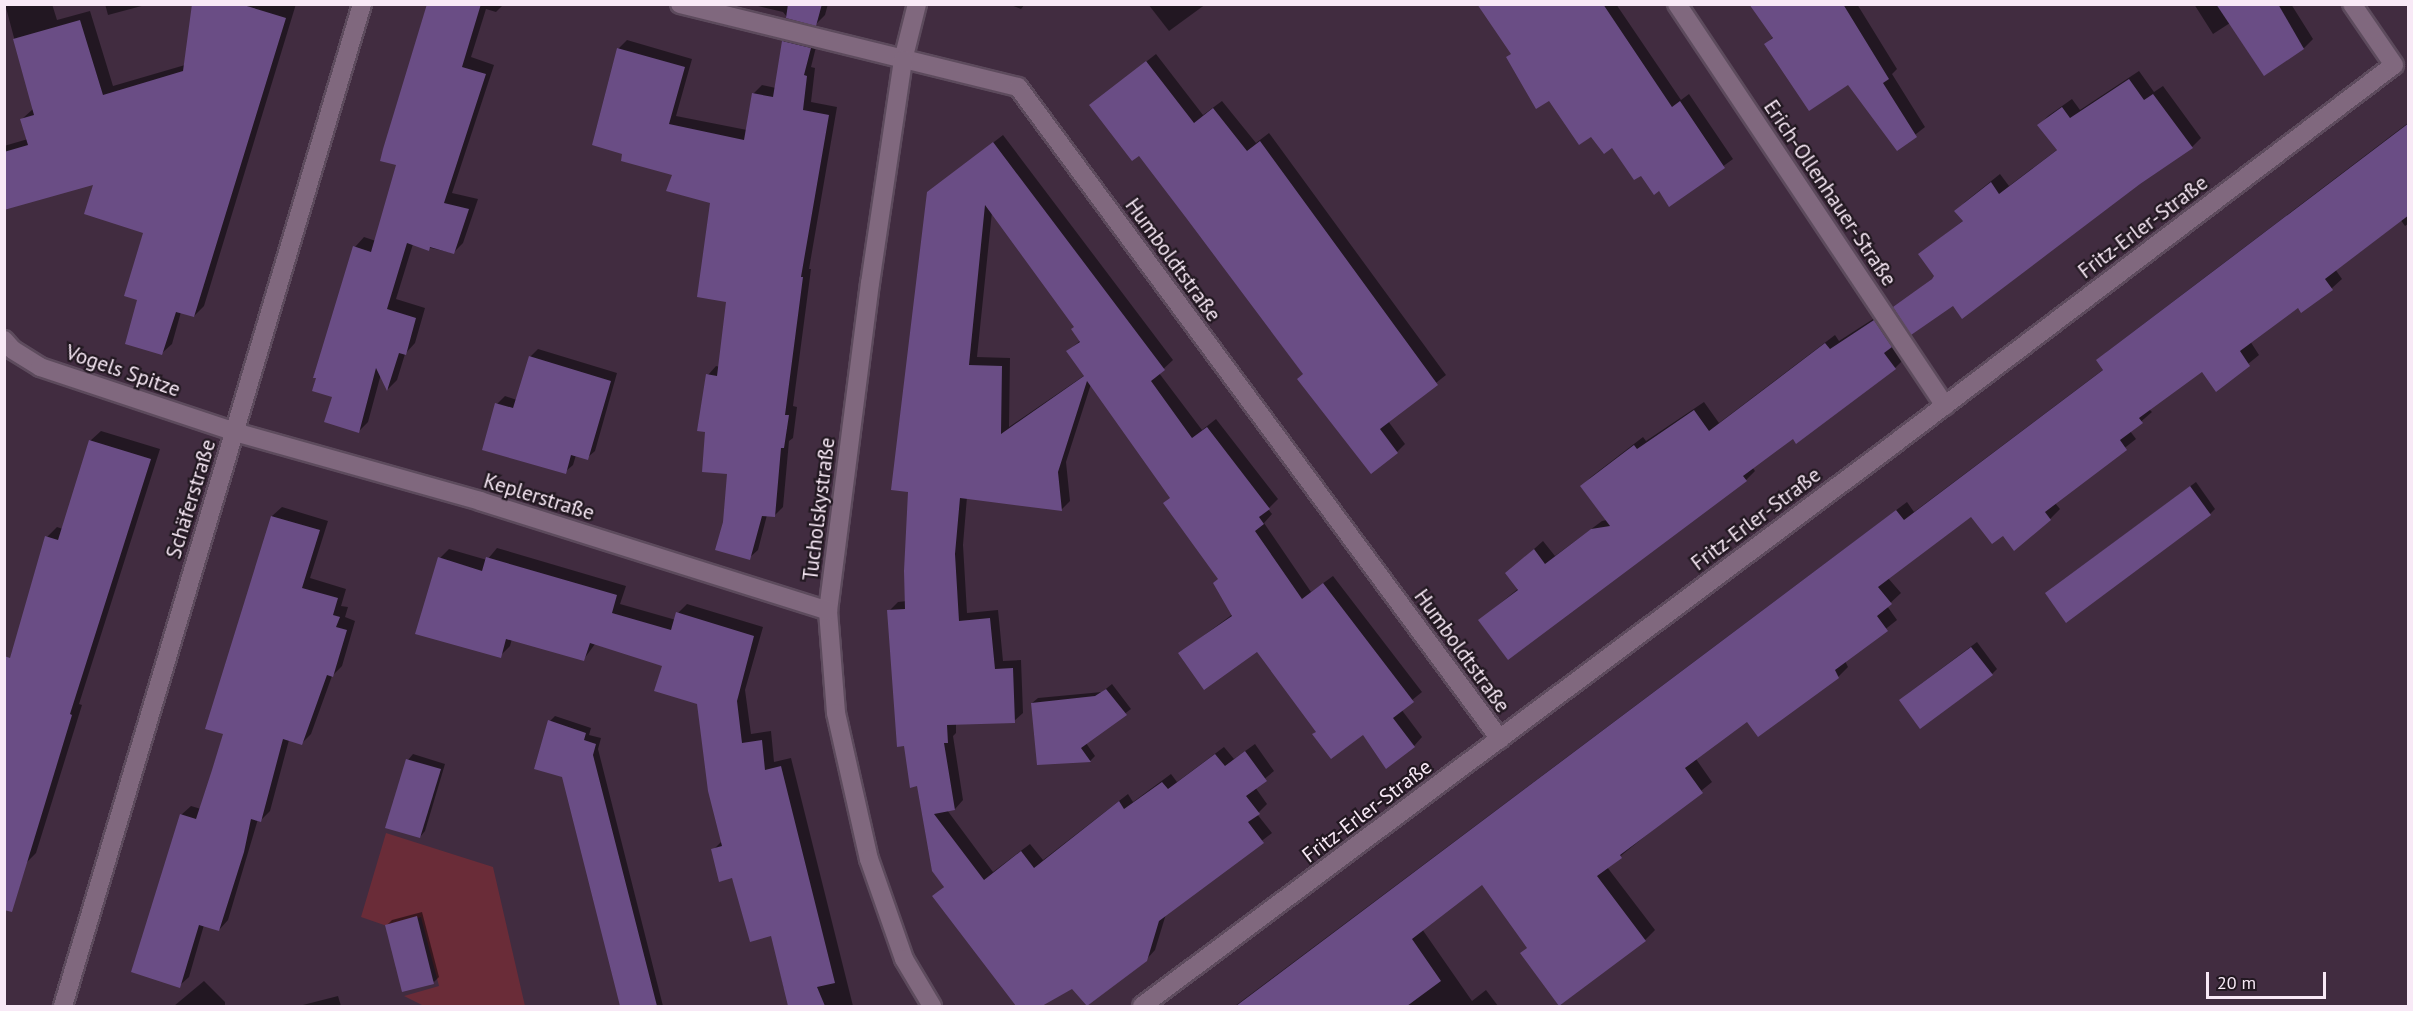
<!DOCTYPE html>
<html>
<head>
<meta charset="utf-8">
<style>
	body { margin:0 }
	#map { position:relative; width:2413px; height:1011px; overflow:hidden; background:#412c40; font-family:"PT Sans",sans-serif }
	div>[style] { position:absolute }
	.green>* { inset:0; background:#6a2c38 }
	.shadow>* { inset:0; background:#0007 }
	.building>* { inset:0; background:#6a4d85 }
	.roads { filter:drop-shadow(2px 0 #5d4b5d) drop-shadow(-2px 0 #5d4b5d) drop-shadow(0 2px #5d4b5d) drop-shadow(0 -2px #5d4b5d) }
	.minor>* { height:18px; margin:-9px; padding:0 9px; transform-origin:9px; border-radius:9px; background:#80687e }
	span { translate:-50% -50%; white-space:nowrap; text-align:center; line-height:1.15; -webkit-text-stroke:4.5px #221821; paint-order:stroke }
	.street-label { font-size:21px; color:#f8e9f6 }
	.frame { position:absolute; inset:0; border:6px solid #f8e9f6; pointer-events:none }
	.scale { position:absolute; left:2206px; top:972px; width:120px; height:27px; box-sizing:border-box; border:3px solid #f8e9f6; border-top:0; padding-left:8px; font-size:18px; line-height:21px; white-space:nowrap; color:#f8e9f6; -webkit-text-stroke:4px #221821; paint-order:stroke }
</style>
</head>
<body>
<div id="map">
	<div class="green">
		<i style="clip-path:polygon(386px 833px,493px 867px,525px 1006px,424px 1006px,404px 996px,439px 986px,421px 917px,387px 926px,361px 917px)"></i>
	</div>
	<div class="shadow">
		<i style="clip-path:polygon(5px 4px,52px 4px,57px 20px,90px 11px,113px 86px,185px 65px,194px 4px,296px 4px,204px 306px,194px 316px,181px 312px,172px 344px,162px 353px,139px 299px,145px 232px,96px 183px,5px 209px,4px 146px,28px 139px,22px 119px,33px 109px)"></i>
		<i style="clip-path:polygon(105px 4px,149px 4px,108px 15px)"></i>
		<i style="clip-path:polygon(504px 4px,496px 12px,486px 9px,471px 57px,494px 65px,452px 193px,478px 199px,463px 243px,453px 253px,413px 244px,396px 299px,425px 308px,415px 343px,405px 354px,397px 380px,388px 389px,381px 374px,368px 422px,359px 431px,334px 396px,355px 247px,364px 237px,376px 241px,397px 164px,430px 5px)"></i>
		<i style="clip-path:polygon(750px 4px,828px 4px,825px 15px,816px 24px,787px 17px,783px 12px)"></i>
		<i style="clip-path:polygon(1008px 4px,1025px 4px,1021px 9px)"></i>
		<i style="clip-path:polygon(1148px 4px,1206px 4px,1169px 31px)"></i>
		<i style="clip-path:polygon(1479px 4px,1616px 4px,1681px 100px,1689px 94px,1733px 159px,1670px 205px,1659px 189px,1613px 146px,1592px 135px,1550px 99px,1513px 53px)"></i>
		<i style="clip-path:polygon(1752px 4px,1857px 4px,1897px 69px,1892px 74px,1925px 127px,1897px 149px,1848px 82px,1766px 44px,1774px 36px)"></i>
		<i style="clip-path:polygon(2194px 4px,2291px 4px,2313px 39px,2304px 48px,2230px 23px,2213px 34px)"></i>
		<i style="clip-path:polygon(792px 33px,818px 39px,811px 67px,815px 68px,811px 102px,837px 107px,809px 269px,811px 269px,793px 406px,797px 407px,793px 438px,789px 441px,783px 507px,774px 516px,767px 515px,758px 550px,749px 558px,708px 375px,716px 366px,720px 367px,728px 301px,712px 202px,674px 174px,618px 49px,627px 40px,692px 59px,676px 116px,747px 130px,753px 94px,762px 85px,776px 88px,784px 41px)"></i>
		<i style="clip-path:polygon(1156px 54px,1203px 115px,1222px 101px,1256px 143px,1269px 133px,1446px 375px,1388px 421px,1405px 444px,1397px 452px,1305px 373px,1139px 154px,1091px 105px)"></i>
		<i style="clip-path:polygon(2139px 71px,2154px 92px,2163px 86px,2201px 138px,2192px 147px,1953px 304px,1895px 307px,1936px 276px,1920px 254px,1964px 220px,1956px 211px,1965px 202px,2000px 174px,2009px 186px,2058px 149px,2039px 125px,2048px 116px,2072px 99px,2080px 110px)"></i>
		<i style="clip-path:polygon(2408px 123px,2408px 224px,2405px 226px,2400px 219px,2335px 269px,2342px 279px,2332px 288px,2302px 311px,2298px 306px,2250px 341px,2259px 355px,2216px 390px,2202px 370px,2149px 409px,2152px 412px,2130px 431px,2136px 439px,2055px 503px,2060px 509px,2050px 519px,2003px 534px,1971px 515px,1888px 578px,1901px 593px,1887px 606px,1897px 620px,1845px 661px,1848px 667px,1838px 677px,1747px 720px,1696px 759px,1712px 782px,1607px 867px,1655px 930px,1645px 940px,1529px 946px,1483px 883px,1422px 929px,1472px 1001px,1486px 990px,1498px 1006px,1396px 1006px,1375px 991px,1355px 1006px,1235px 1006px,1907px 502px,1914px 512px,2104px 369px,2098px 361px,2108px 351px)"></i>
		<i style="clip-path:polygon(evenodd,1003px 135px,1173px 360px,1159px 373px,1202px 430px,1216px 419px,1278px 499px,1268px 509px,1272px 514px,1264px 523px,1311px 592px,1333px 576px,1422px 692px,1401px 709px,1422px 737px,1414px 746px,1363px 733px,1317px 732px,1257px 650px,1180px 653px,1233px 614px,1219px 578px,1172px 497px,1091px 384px,1066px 462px,1070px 501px,1061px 510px,967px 497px,963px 545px,967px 613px,998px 610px,1003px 661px,1021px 660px,1023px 713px,1014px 721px,956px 723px,956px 733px,953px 736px,963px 800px,955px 809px,947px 810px,993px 872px,1030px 844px,1043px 860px,1128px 794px,1133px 802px,1171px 774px,1177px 782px,1224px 747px,1234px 759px,1255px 744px,1274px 771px,1255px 787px,1267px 804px,1257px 814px,1272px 833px,1166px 914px,1155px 950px,1146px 960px,1072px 987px,1039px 1006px,1033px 1006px,934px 896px,945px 886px,889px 611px,898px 602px,907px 601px,928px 193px,1003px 135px,992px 212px,1076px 326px,1081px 340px,1068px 351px,1085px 375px,1009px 427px,1010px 358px,977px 357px,992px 212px)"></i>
		<i style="clip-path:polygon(1884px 312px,1904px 359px,1895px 368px,1797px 442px,1793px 437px,1752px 467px,1755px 471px,1746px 480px,1509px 658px,1480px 620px,1519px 588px,1507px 573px,1543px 541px,1555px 556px,1602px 521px,1607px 520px,1582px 486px,1591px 477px,1643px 437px,1646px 441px,1704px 402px,1719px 423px,1835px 335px,1839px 341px)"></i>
		<i style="clip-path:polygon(538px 349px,617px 373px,595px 451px,587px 458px,576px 455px,573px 465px,565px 472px,497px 404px,505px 396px,517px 400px,530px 357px)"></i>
		<i style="clip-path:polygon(101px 431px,160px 449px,79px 704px,82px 705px,36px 853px,26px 863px,47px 537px,57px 527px,63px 529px,90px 441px)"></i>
		<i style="clip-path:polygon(2196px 482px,2215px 509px,2210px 514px,2052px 588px)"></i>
		<i style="clip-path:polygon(282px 507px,328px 521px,310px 578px,346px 589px,341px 606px,348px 607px,345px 617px,355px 621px,342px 666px,332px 676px,311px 734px,302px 743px,289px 740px,270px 811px,261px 820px,258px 819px,228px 920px,219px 930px,204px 925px,189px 977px,179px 986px,181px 815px,191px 806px,201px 809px,224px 733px,272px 516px)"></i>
		<i style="clip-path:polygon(497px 548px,626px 586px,620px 604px,676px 620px,678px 613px,687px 604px,763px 627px,745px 690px,751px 734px,771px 731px,774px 762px,791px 758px,853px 1006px,792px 1006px,784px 988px,772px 935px,713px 850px,722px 841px,698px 702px,663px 665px,595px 644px,584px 659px,512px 639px,510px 646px,500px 656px,440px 558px,449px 549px,487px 560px)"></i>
		<i style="clip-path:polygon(1977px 642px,1997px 669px,1992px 674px,1906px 695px)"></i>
		<i style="clip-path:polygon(1112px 684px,1131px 709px,1086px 743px,1095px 756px,1090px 761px,1032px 703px,1038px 698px,1102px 692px)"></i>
		<i style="clip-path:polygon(555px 716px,591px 728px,589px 735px,601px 738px,598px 749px,663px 1006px,622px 1006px,550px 721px)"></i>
		<i style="clip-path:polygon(413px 754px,445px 764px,425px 831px,420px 837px,408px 760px)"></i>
		<i style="clip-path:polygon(422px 912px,439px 977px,434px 982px,387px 925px,392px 920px)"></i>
		<i style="clip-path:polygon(204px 981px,225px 1002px,225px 1006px,174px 1006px)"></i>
		<i style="clip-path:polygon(338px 996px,341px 1006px,299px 1006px)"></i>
	</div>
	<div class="building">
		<i style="clip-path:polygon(192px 4px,240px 4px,286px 18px,194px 317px,176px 312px,162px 355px,125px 344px,137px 300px,124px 296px,143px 233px,84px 214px,93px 185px,4px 210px,4px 152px,28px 145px,20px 119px,34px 115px,13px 39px,80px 20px,103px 95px,183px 71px)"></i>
		<i style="clip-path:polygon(427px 4px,481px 4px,462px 67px,486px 74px,444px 203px,469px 209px,454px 254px,430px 247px,429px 251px,407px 243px,387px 309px,416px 318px,406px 355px,399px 353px,387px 391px,376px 368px,359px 433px,324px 422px,332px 397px,312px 391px,316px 378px,313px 378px,353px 246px,371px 252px,396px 165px,380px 161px,383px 149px)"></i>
		<i style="clip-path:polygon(788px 4px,822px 4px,816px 26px,786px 18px)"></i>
		<i style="clip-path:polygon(1477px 4px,1603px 4px,1672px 107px,1680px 101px,1725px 168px,1669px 207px,1659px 191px,1654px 195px,1641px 176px,1634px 180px,1612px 148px,1604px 154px,1591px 137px,1579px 145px,1549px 101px,1536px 109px,1506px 57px,1511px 54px)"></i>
		<i style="clip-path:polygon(1749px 4px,1843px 4px,1889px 79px,1883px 83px,1917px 137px,1897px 151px,1848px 85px,1809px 111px,1764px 44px,1773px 38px)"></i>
		<i style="clip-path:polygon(2216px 4px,2278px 4px,2304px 49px,2264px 76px)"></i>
		<i style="clip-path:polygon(782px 41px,811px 48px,804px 75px,807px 76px,803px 110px,829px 115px,801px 277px,803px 277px,785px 415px,789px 415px,784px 448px,781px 448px,775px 517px,762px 516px,750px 560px,715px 550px,723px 522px,727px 474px,702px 472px,705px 432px,697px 431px,706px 374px,717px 376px,726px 302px,697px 297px,710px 203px,666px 191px,672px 175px,621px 161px,622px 154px,592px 145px,617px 48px,685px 67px,669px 124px,744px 140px,752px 93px,773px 97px)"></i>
		<i style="clip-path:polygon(1146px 61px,1194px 123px,1213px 108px,1247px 151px,1260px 141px,1438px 385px,1380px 429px,1398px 453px,1371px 474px,1297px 379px,1303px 374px,1187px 219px,1139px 156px,1132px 161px,1089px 105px)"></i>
		<i style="clip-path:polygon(2129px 79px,2144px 100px,2153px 94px,2193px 148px,2140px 184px,1962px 319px,1953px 306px,1911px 335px,1893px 307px,1932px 279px,1934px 276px,1918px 254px,1963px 221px,1954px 211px,1991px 182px,1999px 194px,2057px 150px,2037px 125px,2062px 107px,2070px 118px)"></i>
		<i style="clip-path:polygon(2409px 123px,2409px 215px,2325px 279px,2333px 290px,2301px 313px,2298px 308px,2240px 351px,2250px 366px,2216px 392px,2202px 372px,2139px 418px,2143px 423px,2120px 440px,2127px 450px,2045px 512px,2051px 520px,2014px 551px,2003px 536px,1992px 544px,1971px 517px,1878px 587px,1892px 604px,1877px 616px,1888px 631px,1835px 670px,1839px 678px,1758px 737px,1747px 722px,1685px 768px,1703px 793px,1620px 855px,1622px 858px,1597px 876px,1646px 941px,1559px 1006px,1520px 953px,1527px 948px,1482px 885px,1412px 939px,1441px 981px,1407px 1006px,1236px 1006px,1896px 510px,1904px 520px,2103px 370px,2096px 360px)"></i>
		<i style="clip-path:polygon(evenodd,993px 142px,1165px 370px,1151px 381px,1192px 438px,1207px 427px,1270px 509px,1259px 517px,1264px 524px,1255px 531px,1302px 599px,1323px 583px,1414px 702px,1393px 718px,1415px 747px,1386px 769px,1363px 735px,1331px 759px,1312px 734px,1316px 732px,1257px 652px,1204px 690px,1178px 653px,1232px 616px,1213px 583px,1218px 579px,1163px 503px,1170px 498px,1087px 381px,1058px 472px,1062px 511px,960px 498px,955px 554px,959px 621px,990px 618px,995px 669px,1013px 668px,1015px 723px,947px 725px,948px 743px,944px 743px,955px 810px,934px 814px,984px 880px,1021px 851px,1034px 868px,1119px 801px,1124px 809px,1162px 782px,1168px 789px,1215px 754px,1225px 766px,1245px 751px,1267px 781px,1246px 796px,1260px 814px,1248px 822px,1264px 843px,1159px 921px,1147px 961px,1087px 1006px,1072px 989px,1042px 1006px,1016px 1006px,932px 896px,944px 887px,932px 871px,917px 786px,910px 788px,904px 746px,897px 747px,887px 610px,905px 609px,904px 571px,908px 492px,891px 490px,927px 192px,993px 142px,985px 205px,1074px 327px,1071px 329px,1080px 342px,1066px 351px,1084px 376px,1001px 434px,1002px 366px,969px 365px,985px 205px)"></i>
		<i style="clip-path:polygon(1874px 320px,1892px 347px,1884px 353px,1896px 369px,1796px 444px,1793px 439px,1743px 476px,1747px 481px,1508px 660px,1478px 620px,1518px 590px,1505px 573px,1534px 549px,1545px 564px,1591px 529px,1610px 526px,1580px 486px,1634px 445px,1637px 449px,1694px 410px,1709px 431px,1825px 343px,1830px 349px)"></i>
		<i style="clip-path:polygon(529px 356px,611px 381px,588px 460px,571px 455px,566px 474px,482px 450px,495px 403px,513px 408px)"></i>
		<i style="clip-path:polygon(89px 440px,151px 459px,70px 714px,72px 715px,12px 912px,4px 910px,4px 656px,10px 658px,45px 536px,58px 540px)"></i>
		<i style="clip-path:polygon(2190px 486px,2211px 515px,2066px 623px,2045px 593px)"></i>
		<i style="clip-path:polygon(271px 516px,320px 530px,302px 588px,338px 598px,333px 615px,340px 617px,336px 627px,347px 630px,333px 677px,327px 675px,302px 745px,283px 739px,261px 822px,251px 819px,244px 852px,219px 931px,199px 925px,180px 988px,131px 972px,180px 814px,196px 819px,212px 770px,223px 734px,205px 729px)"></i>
		<i style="clip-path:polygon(438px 557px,482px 571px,486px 557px,617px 595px,612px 613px,671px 630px,676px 612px,754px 636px,737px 701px,742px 743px,762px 740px,765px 770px,781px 766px,835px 983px,817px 987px,825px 1006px,788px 1006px,771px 936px,750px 942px,732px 878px,719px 882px,711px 849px,722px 846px,708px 791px,697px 704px,654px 691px,662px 666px,590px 643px,584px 661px,506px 639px,501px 658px,415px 634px)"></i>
		<i style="clip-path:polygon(1971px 647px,1993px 675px,1920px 729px,1899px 700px)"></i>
		<i style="clip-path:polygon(1106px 689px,1127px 715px,1081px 748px,1091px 762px,1037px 765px,1031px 703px,1095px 696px)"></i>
		<i style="clip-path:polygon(548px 720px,586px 733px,584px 740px,596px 744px,593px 755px,657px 1006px,620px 1006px,562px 777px,534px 769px)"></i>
		<i style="clip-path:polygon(406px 759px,441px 769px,420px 838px,385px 828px)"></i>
		<i style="clip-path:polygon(417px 916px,434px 984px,402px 992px,385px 925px)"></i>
	</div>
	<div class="roads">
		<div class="minor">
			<i style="left:680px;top:4px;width:348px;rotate:13.8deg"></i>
			<i style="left:1018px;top:87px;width:811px;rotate:53.53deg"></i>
			<i style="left:917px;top:4px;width:58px;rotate:104deg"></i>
			<i style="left:903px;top:60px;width:225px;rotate:98.4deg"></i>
			<i style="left:870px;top:283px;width:331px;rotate:97.3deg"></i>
			<i style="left:828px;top:611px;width:102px;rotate:85.5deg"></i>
			<i style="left:836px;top:713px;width:150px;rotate:77.3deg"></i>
			<i style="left:869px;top:859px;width:106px;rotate:70.7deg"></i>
			<i style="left:904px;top:959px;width:55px;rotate:59.2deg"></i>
			<i style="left:1677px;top:4px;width:483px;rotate:56.3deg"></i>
			<i style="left:4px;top:340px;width:13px;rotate:48deg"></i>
			<i style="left:13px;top:350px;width:32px;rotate:32deg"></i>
			<i style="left:40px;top:367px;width:206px;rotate:18.4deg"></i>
			<i style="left:235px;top:432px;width:255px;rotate:15.7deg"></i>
			<i style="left:480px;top:501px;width:365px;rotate:17.5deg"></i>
			<i style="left:63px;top:1006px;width:1046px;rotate:-73.38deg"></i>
			<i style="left:1142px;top:1006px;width:929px;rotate:-36.77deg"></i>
			<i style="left:1886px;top:450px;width:637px;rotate:-37.16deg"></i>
			<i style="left:2394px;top:65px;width:74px;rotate:-124.5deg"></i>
		</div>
	</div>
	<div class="street-label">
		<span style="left:1830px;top:193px;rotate:56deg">Erich-Ollenhauer-Straße</span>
		<span style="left:2143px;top:227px;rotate:-37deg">Fritz-Erler-Straße</span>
		<span style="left:1173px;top:260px;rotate:54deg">Humboldtstraße</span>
		<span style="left:123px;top:371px;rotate:19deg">Vogels Spitze</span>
		<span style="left:539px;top:497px;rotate:17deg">Keplerstraße</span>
		<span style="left:191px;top:499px;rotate:-73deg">Schäferstraße</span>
		<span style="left:819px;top:509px;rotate:-83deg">Tucholskystraße</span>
		<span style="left:1756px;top:519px;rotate:-37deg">Fritz-Erler-Straße</span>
		<span style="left:1462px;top:651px;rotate:54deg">Humboldtstraße</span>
		<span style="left:1367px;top:811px;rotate:-37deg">Fritz-Erler-Straße</span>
	</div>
	<div class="frame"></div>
	<div class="scale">20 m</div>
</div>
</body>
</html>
